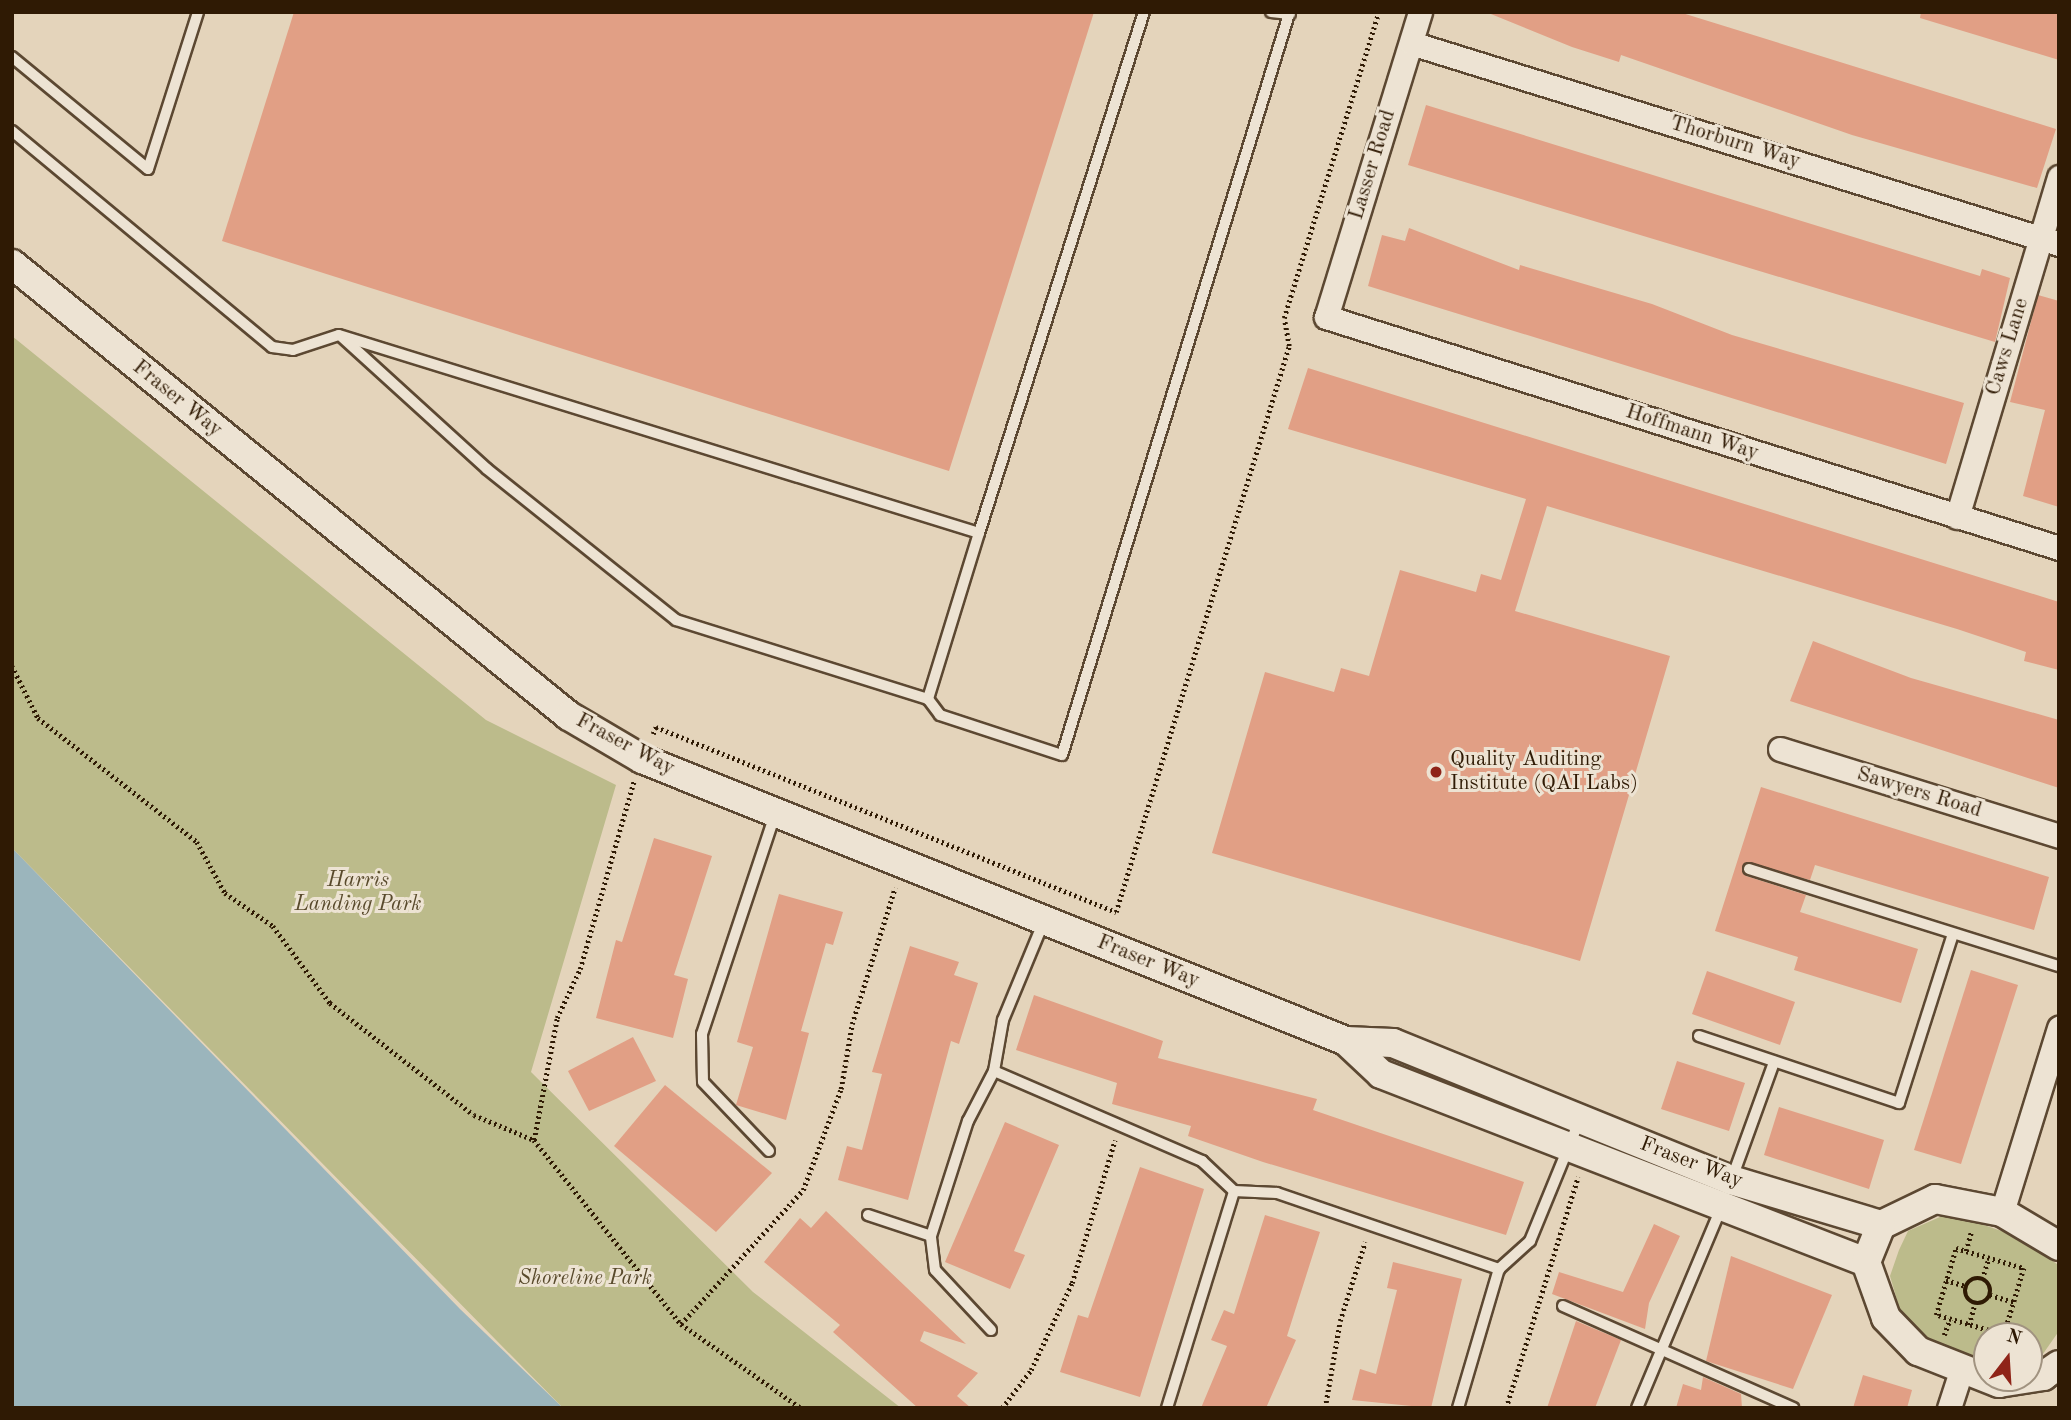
<!DOCTYPE html>
<html>
<head>
<meta charset="utf-8">
<style>
	body { margin:0 }
	#map { position:relative; width:2071px; height:1420px; overflow:hidden; background:#e4d4bb; font-family:"Old Standard TT",serif }
	div>[style] { position:absolute }
	.green>* { inset:0; background:#bcbb8b }
	.water>* { inset:0; background:#9bb5bc }
	.building>* { inset:0; background:#e19f85 }
	.path>* { height:4.5px; margin-top:-2.25px; transform-origin:0; background:repeating-linear-gradient(90deg,#2f1a04 0 2px,transparent 0 5.5px) }
	.path>.ring { margin:-2.25px; padding:0; box-sizing:content-box; background:none; border:4.5px solid #2f1a04; border-radius:50% }
	.roads { filter:drop-shadow(2px 0 #5c4832) drop-shadow(-2px 0 #5c4832) drop-shadow(0 2px #5c4832) drop-shadow(0 -2px #5c4832) }
	.service>* { height:10px; margin:-5px; padding:0 5px; transform-origin:5px; border-radius:5px; background:#ede3d3 }
	.minor>* { height:23px; margin:-11.5px; padding:0 11.5px; transform-origin:11.5px; border-radius:11.5px; background:#ede3d3 }
	.tertiary>* { height:28px; margin:-14px; padding:0 14px; transform-origin:14px; border-radius:14px; background:#ede3d3 }
	.dots>* { width:19px; height:19px; translate:-50% -50%; box-sizing:border-box; border:4px solid #ede3d3; border-radius:50% }
	span { translate:-50% -50%; white-space:nowrap; text-align:center; line-height:1.15; -webkit-text-stroke:6px #ede3d3; paint-order:stroke }
	.street-label { font-size:21px; color:#2f1a04 }
	.poi-label { font-size:21px; color:#2f1a04 }
	.left { translate:0 -50%; text-align:left }
	.park-label { font-size:21px; color:#594a2c; font-style:italic }
	.frame { position:absolute; inset:0; border:14px solid #2f1a04; pointer-events:none }
	.north { position:absolute; left:1973px; top:1322px; width:70px; height:70px; box-sizing:border-box; background:#ede3d3; border:2px solid #a19380; border-radius:50%; rotate:17deg; font-size:19px; font-weight:700; line-height:28px; text-align:center; color:#2f1a04 }
	.north::after { content:''; display:block; margin:auto; width:24px; height:32px; background:#8f2418; clip-path:polygon(50% 0,100% 100%,50% 72%,0 100%) }
</style>
</head>
<body>
<div id="map">
	<div class="green">
		<i style="clip-path:polygon(12px 336px,486px 720px,616px 785px,531px 1072px,753px 1292px,901px 1408px,563px 1408px,12px 848px)"></i>
		<i style="clip-path:polygon(1949px 1213px,2016px 1236px,2057px 1264px,2059px 1331px,2038px 1361px,2029px 1365px,2029px 1336px,1987px 1336px,1987px 1365px,1921px 1336px,1902px 1317px,1890px 1276px,1899px 1250px,1908px 1231px)"></i>
	</div>
	<div class="water">
		<i style="clip-path:polygon(12px 848px,460px 1309px,563px 1408px,12px 1408px)"></i>
	</div>
	<div class="building">
		<i style="clip-path:polygon(294px 12px,1094px 12px,949px 471px,222px 241px)"></i>
		<i style="clip-path:polygon(1486px 12px,1679px 12px,2056px 129px,2037px 188px,1852px 135px,1621px 55px,1619px 62px,1572px 47px)"></i>
		<i style="clip-path:polygon(1921px 12px,2059px 12px,2059px 60px,1920px 18px)"></i>
		<i style="clip-path:polygon(1426px 105px,1980px 276px,1982px 269px,2010px 278px,1995px 342px,1408px 165px)"></i>
		<i style="clip-path:polygon(1409px 228px,1519px 270px,1520px 265px,1652px 304px,1732px 335px,1964px 403px,1946px 464px,1368px 286px,1382px 235px,1405px 241px)"></i>
		<i style="clip-path:polygon(2038px 295px,2059px 301px,2059px 507px,2023px 496px,2045px 410px,2010px 402px)"></i>
		<i style="clip-path:polygon(1308px 368px,2059px 602px,2059px 670px,2024px 661px,2026px 652px,1957px 629px,1547px 506px,1515px 611px,1670px 656px,1580px 961px,1212px 853px,1265px 672px,1334px 692px,1341px 668px,1369px 676px,1400px 570px,1476px 592px,1481px 574px,1501px 580px,1526px 499px,1288px 429px)"></i>
		<i style="clip-path:polygon(1813px 641px,1911px 678px,2059px 720px,2059px 788px,1790px 701px)"></i>
		<i style="clip-path:polygon(1761px 787px,2049px 877px,2034px 930px,1815px 865px,1810px 880px,1743px 864px,1746px 876px,1806px 895px,1800px 912px,1918px 949px,1901px 1003px,1794px 970px,1798px 957px,1715px 931px)"></i>
		<i style="clip-path:polygon(654px 838px,712px 856px,674px 975px,688px 979px,673px 1038px,596px 1018px,616px 940px,622px 942px)"></i>
		<i style="clip-path:polygon(779px 894px,843px 912px,833px 945px,826px 943px,801px 1031px,809px 1033px,786px 1120px,736px 1105px,753px 1047px,737px 1042px)"></i>
		<i style="clip-path:polygon(910px 946px,959px 962px,954px 975px,978px 983px,959px 1044px,951px 1041px,908px 1200px,838px 1180px,847px 1146px,862px 1150px,882px 1074px,872px 1072px)"></i>
		<i style="clip-path:polygon(1971px 970px,2018px 985px,1961px 1164px,1914px 1150px)"></i>
		<i style="clip-path:polygon(1707px 971px,1795px 1002px,1780px 1045px,1692px 1014px)"></i>
		<i style="clip-path:polygon(1034px 995px,1163px 1041px,1158px 1058px,1317px 1099px,1313px 1110px,1524px 1182px,1506px 1235px,1263px 1162px,1188px 1136px,1191px 1126px,1112px 1104px,1117px 1083px,1016px 1050px)"></i>
		<i style="clip-path:polygon(633px 1037px,656px 1081px,589px 1111px,568px 1071px)"></i>
		<i style="clip-path:polygon(1677px 1061px,1745px 1083px,1729px 1131px,1661px 1109px)"></i>
		<i style="clip-path:polygon(665px 1085px,772px 1173px,716px 1232px,614px 1146px)"></i>
		<i style="clip-path:polygon(1779px 1107px,1884px 1140px,1869px 1189px,1764px 1155px)"></i>
		<i style="clip-path:polygon(1005px 1122px,1059px 1145px,1014px 1251px,1025px 1255px,1010px 1289px,945px 1262px)"></i>
		<i style="clip-path:polygon(1140px 1167px,1204px 1189px,1140px 1397px,1060px 1372px,1078px 1315px,1088px 1318px)"></i>
		<i style="clip-path:polygon(826px 1211px,966px 1344px,924px 1331px,920px 1341px,978px 1373px,957px 1396px,971px 1408px,918px 1408px,833px 1332px,840px 1325px,764px 1262px,800px 1218px,811px 1228px)"></i>
		<i style="clip-path:polygon(1265px 1215px,1320px 1232px,1287px 1336px,1296px 1340px,1266px 1408px,1201px 1408px,1227px 1346px,1211px 1340px,1224px 1310px,1234px 1314px)"></i>
		<i style="clip-path:polygon(1654px 1224px,1680px 1236px,1649px 1303px,1645px 1329px,1552px 1294px,1559px 1272px,1623px 1292px)"></i>
		<i style="clip-path:polygon(1731px 1256px,1832px 1295px,1793px 1389px,1706px 1361px)"></i>
		<i style="clip-path:polygon(1393px 1262px,1462px 1279px,1431px 1408px,1352px 1400px,1360px 1369px,1376px 1374px,1397px 1290px,1387px 1288px)"></i>
		<i style="clip-path:polygon(1576px 1321px,1621px 1340px,1595px 1408px,1547px 1408px)"></i>
		<i style="clip-path:polygon(1863px 1375px,1912px 1390px,1907px 1408px,1853px 1408px)"></i>
		<i style="clip-path:polygon(1703px 1377px,1741px 1394px,1742px 1408px,1676px 1408px,1683px 1384px,1701px 1390px)"></i>
	</div>
	<div class="path">
		<i style="left:12px;top:666px;width:58px;rotate:63.4deg"></i>
		<i style="left:38px;top:718px;width:202px;rotate:37.9deg"></i>
		<i style="left:197px;top:842px;width:58px;rotate:61.2deg"></i>
		<i style="left:225px;top:893px;width:58px;rotate:34.5deg"></i>
		<i style="left:273px;top:926px;width:96px;rotate:53.5deg"></i>
		<i style="left:330px;top:1003px;width:182px;rotate:37.9deg"></i>
		<i style="left:474px;top:1115px;width:65px;rotate:22.6deg"></i>
		<i style="left:534px;top:1140px;width:236px;rotate:51.4deg"></i>
		<i style="left:681px;top:1324px;width:146px;rotate:35deg"></i>
		<i style="left:653px;top:734px;width:8px;rotate:-67deg"></i>
		<i style="left:656px;top:727px;width:496px;rotate:21.9deg"></i>
		<i style="left:1116px;top:912px;width:592px;rotate:-73deg"></i>
		<i style="left:1289px;top:346px;width:28px;rotate:-100deg"></i>
		<i style="left:1284px;top:318px;width:320px;rotate:-72.8deg"></i>
		<i style="left:534px;top:1140px;width:124px;rotate:-79.3deg"></i>
		<i style="left:557px;top:1018px;width:54px;rotate:-64.9deg"></i>
		<i style="left:580px;top:969px;width:196px;rotate:-74deg"></i>
		<i style="left:1956px;top:1248px;width:71px;rotate:16.4deg"></i>
		<i style="left:2024px;top:1268px;width:70px;rotate:106.6deg"></i>
		<i style="left:2004px;top:1335px;width:71px;rotate:-163.6deg"></i>
		<i style="left:1936px;top:1315px;width:70px;rotate:-73.4deg"></i>
		<i style="left:1966px;top:1251px;width:20px;rotate:-75deg"></i>
		<i class="ring" style="left:1965px;top:1278px;width:21.5px;height:21.5px"></i>
		<i style="left:1982px;top:1279px;width:22px;rotate:-72deg"></i>
		<i style="left:1946px;top:1280px;width:21px;rotate:17deg"></i>
		<i style="left:1990px;top:1295px;width:25px;rotate:16deg"></i>
		<i style="left:681px;top:1324px;width:181px;rotate:-47.7deg"></i>
		<i style="left:803px;top:1190px;width:108px;rotate:-69.4deg"></i>
		<i style="left:841px;top:1089px;width:66px;rotate:-80.4deg"></i>
		<i style="left:852px;top:1024px;width:143px;rotate:-72.5deg"></i>
		<i style="left:1969px;top:1325px;width:23px;rotate:-75deg"></i>
		<i style="left:1944px;top:1335px;width:17px;rotate:-69deg"></i>
		<i style="left:1002px;top:1408px;width:48px;rotate:-52.7deg"></i>
		<i style="left:1031px;top:1370px;width:96px;rotate:-64.8deg"></i>
		<i style="left:1072px;top:1283px;width:149px;rotate:-73.3deg"></i>
		<i style="left:1325px;top:1408px;width:88px;rotate:-80.2deg"></i>
		<i style="left:1340px;top:1321px;width:83px;rotate:-72.4deg"></i>
		<i style="left:1506px;top:1408px;width:242px;rotate:-72.7deg"></i>
	</div>
	<div class="roads">
		<div class="service">
			<i style="left:1271px;top:12px;width:19px;rotate:6deg"></i>
			<i style="left:12px;top:57px;width:176px;rotate:39.5deg"></i>
			<i style="left:148px;top:169px;width:165px;rotate:-72.3deg"></i>
			<i style="left:12px;top:131px;width:338px;rotate:39.7deg"></i>
			<i style="left:272px;top:347px;width:21px;rotate:8deg"></i>
			<i style="left:293px;top:350px;width:48px;rotate:-18.1deg"></i>
			<i style="left:339px;top:335px;width:670px;rotate:17.19deg"></i>
			<i style="left:979px;top:533px;width:547px;rotate:-72.43deg"></i>
			<i style="left:342px;top:337px;width:196px;rotate:42.3deg"></i>
			<i style="left:487px;top:469px;width:242px;rotate:38.6deg"></i>
			<i style="left:676px;top:620px;width:264px;rotate:17.4deg"></i>
			<i style="left:979px;top:533px;width:174px;rotate:107.1deg"></i>
			<i style="left:928px;top:699px;width:20px;rotate:53deg"></i>
			<i style="left:940px;top:715px;width:128px;rotate:18.2deg"></i>
			<i style="left:1062px;top:755px;width:772px;rotate:-72.97deg"></i>
			<i style="left:1749px;top:869px;width:325px;rotate:17.4deg"></i>
			<i style="left:1699px;top:1036px;width:211px;rotate:18.5deg"></i>
			<i style="left:1899px;top:1103px;width:177px;rotate:-72.3deg"></i>
			<i style="left:994px;top:1071px;width:227px;rotate:23.4deg"></i>
			<i style="left:1202px;top:1161px;width:44px;rotate:43.2deg"></i>
			<i style="left:1234px;top:1191px;width:43px;rotate:2.7deg"></i>
			<i style="left:1277px;top:1193px;width:235px;rotate:18.9deg"></i>
			<i style="left:769px;top:1151px;width:95px;rotate:-133.7deg"></i>
			<i style="left:703px;top:1082px;width:48px;rotate:-91.2deg"></i>
			<i style="left:702px;top:1034px;width:232px;rotate:-71.6deg"></i>
			<i style="left:1731px;top:1181px;width:127px;rotate:-70.1deg"></i>
			<i style="left:868px;top:1215px;width:66px;rotate:18.4deg"></i>
			<i style="left:1563px;top:1306px;width:252px;rotate:23.9deg"></i>
			<i style="left:991px;top:1330px;width:82px;rotate:-133deg"></i>
			<i style="left:935px;top:1270px;width:34px;rotate:-97deg"></i>
			<i style="left:931px;top:1236px;width:121px;rotate:-72.2deg"></i>
			<i style="left:968px;top:1121px;width:56px;rotate:-62.5deg"></i>
			<i style="left:994px;top:1071px;width:52px;rotate:-80deg"></i>
			<i style="left:1003px;top:1020px;width:107px;rotate:-67.5deg"></i>
			<i style="left:1167px;top:1408px;width:227px;rotate:-72.8deg"></i>
			<i style="left:1458px;top:1408px;width:145px;rotate:-73.6deg"></i>
			<i style="left:1499px;top:1269px;width:42px;rotate:-42.1deg"></i>
			<i style="left:1530px;top:1241px;width:132px;rotate:-67.7deg"></i>
			<i style="left:1637px;top:1408px;width:219px;rotate:-67.2deg"></i>
		</div>
		<div class="minor">
			<i style="left:1420px;top:12px;width:319px;rotate:107.1deg"></i>
			<i style="left:1326px;top:317px;width:769px;rotate:17.49deg"></i>
			<i style="left:1411px;top:43px;width:678px;rotate:17.23deg"></i>
			<i style="left:1957px;top:517px;width:355px;rotate:-73.3deg"></i>
			<i style="left:1780px;top:749px;width:292px;rotate:17.3deg"></i>
			<i style="left:2002px;top:1212px;width:193px;rotate:-72.8deg"></i>
			<i style="left:1949px;top:1408px;width:39px;rotate:-72deg"></i>
		</div>
		<div class="tertiary">
			<i style="left:12px;top:264px;width:717px;rotate:39.06deg"></i>
			<i style="left:569px;top:716px;width:85px;rotate:30.5deg"></i>
			<i style="left:642px;top:759px;width:758px;rotate:21.83deg"></i>
			<i style="left:1346px;top:1041px;width:47px;rotate:2.4deg"></i>
			<i style="left:1393px;top:1043px;width:365px;rotate:22.1deg"></i>
			<i style="left:1731px;top:1180px;width:157px;rotate:16.7deg"></i>
			<i style="left:1346px;top:1041px;width:48px;rotate:43.3deg"></i>
			<i style="left:1381px;top:1074px;width:520px;rotate:21.19deg"></i>
			<i style="left:2059px;top:1246px;width:66px;rotate:-149.2deg"></i>
			<i style="left:2002px;top:1212px;width:68px;rotate:-169deg"></i>
			<i style="left:1935px;top:1199px;width:60px;rotate:154.3deg"></i>
			<i style="left:1881px;top:1225px;width:40px;rotate:112deg"></i>
			<i style="left:1866px;top:1262px;width:59px;rotate:70.3deg"></i>
			<i style="left:1886px;top:1318px;width:46px;rotate:45.9deg"></i>
			<i style="left:1918px;top:1351px;width:87px;rotate:21.6deg"></i>
			<i style="left:1999px;top:1383px;width:45px;rotate:-9deg"></i>
			<i style="left:2043px;top:1376px;width:19px;rotate:-35deg"></i>
		</div>
	</div>
	<div class="dots">
		<i style="left:1436px;top:772px;background:#8f2418"></i>
	</div>
	<div class="street-label">
		<span style="left:1735px;top:143px;rotate:17deg">Thorburn Way</span>
		<span style="left:1373px;top:165px;rotate:-73deg">Lasser Road</span>
		<span style="left:2008px;top:347px;rotate:-73deg">Caws Lane</span>
		<span style="left:177px;top:399px;rotate:39deg">Fraser Way</span>
		<span style="left:1692px;top:433px;rotate:18deg">Hoffmann Way</span>
		<span style="left:625px;top:745px;rotate:28deg">Fraser Way</span>
		<span style="left:1919px;top:793px;rotate:17deg">Sawyers Road</span>
		<span style="left:1148px;top:962px;rotate:22deg">Fraser Way</span>
		<span style="left:1691px;top:1163px;rotate:21deg">Fraser Way</span>
	</div>
	<div class="poi-label">
		<span class="left" style="left:1450px;top:772px">Quality Auditing<br>Institute (QAI Labs)</span>
	</div>
	<div class="park-label">
		<span style="left:358px;top:893px">Harris<br>Landing Park</span>
		<span style="left:585px;top:1279px">Shoreline Park</span>
	</div>
	<div class="frame"></div>
	<div class="north">N</div>
</div>
</body>
</html>
